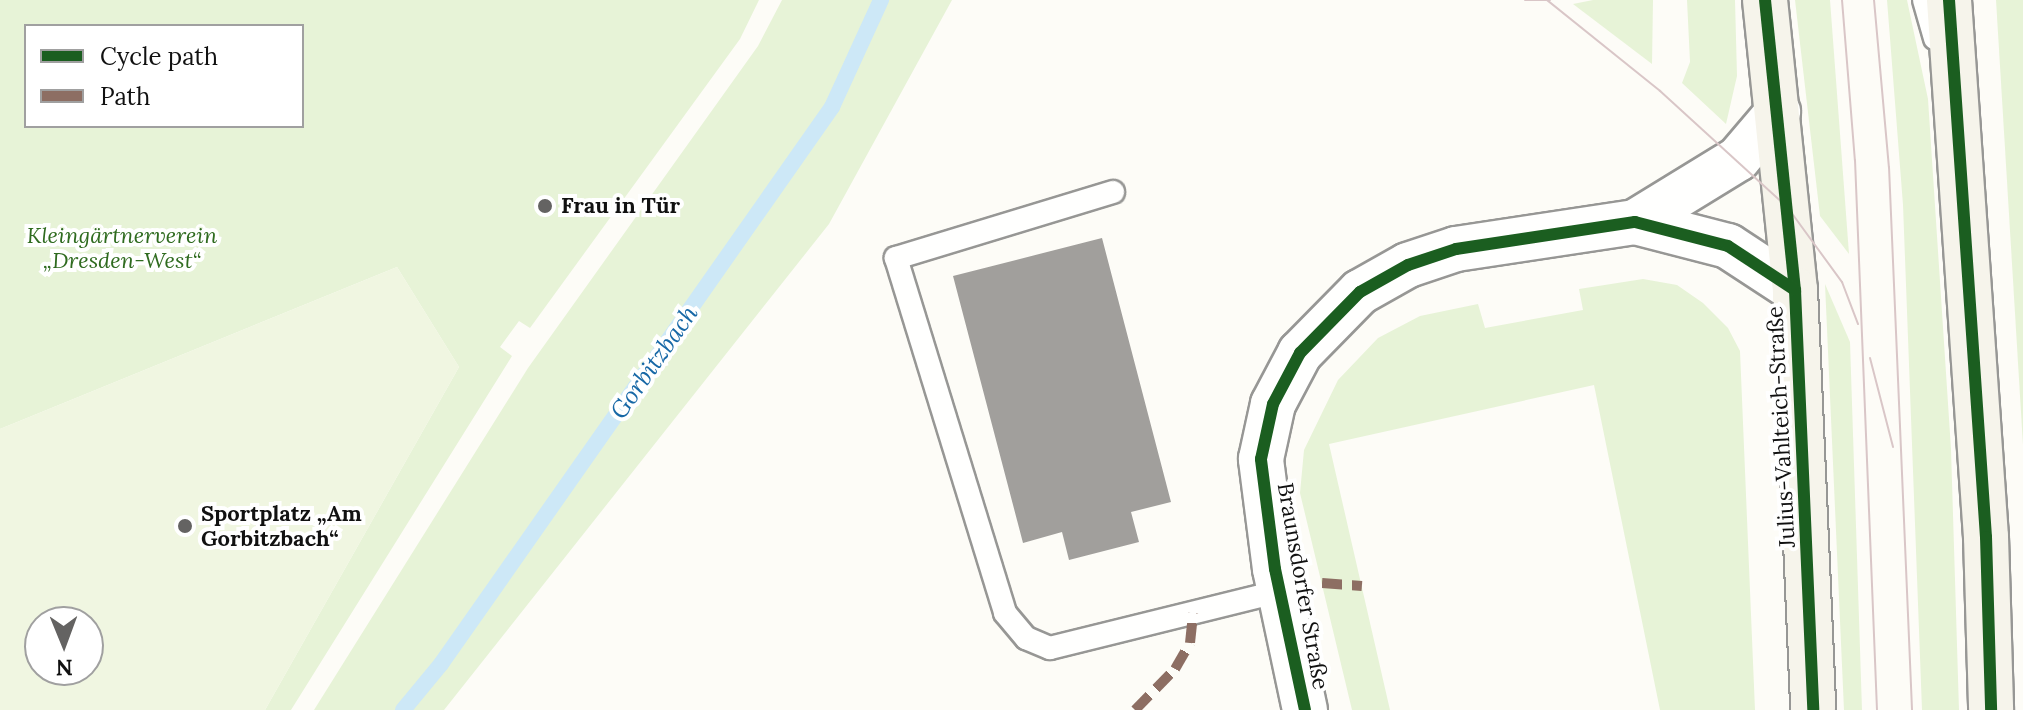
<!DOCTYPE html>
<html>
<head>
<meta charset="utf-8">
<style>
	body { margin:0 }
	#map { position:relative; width:2023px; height:710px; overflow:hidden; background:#fdfcf7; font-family:Lora,serif }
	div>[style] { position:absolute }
	.green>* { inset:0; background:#e7f3d7 }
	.pitch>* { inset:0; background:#f0f6e1 }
	.stream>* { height:16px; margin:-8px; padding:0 8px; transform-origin:8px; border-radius:8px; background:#cde8f7 }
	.building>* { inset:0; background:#a19f9c }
	.roads { filter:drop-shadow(2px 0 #979795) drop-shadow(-2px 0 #979795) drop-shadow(0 2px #979795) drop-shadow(0 -2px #979795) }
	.service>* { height:22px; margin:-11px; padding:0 11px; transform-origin:11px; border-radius:11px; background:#fffffe }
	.minor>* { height:44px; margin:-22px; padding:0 22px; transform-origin:22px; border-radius:22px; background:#fffffe }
	.secondary>* { height:44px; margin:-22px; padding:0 22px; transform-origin:22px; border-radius:22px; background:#f6f4eb }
	.tram>* { height:2px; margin:-1px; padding:0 1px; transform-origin:1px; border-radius:1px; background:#d9c6c7 }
	.quiet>* { height:10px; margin-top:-5px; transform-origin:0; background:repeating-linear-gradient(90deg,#8d6e63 0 20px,transparent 0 30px) }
	.cycleway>* { height:12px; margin:-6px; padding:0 6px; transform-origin:6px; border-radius:6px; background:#1b5e20 }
	.dots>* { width:22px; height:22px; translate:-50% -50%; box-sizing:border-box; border:4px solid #fff; border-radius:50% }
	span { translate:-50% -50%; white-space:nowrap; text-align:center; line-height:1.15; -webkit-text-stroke:8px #fff; paint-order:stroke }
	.poi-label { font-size:22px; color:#111; font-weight:700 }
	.left { translate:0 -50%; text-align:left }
	.park-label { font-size:22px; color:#2f6b1f; font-style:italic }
	.street-label { font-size:22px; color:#111 }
	.water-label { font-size:24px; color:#1768a6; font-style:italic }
	.legend { position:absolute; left:24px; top:24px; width:280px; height:104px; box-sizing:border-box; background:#fff; border:2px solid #a0a0a0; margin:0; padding:10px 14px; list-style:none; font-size:24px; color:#111 }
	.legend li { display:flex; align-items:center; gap:16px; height:40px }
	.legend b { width:40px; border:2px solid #a0a0a0 }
	.north { position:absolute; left:24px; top:606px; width:80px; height:80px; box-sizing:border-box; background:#fff; border:2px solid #a0a0a0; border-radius:50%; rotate:179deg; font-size:22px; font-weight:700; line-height:32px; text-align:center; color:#111 }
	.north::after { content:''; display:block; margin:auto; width:28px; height:36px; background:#646362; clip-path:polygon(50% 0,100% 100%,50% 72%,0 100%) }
</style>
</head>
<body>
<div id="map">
	<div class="green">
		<i style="clip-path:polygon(evenodd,0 0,759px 0,740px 39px,530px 328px,519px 321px,500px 347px,512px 356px,291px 710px,265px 710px,459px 367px,397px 267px,0 429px,0 0,26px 26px,302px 26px,302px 126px,26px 126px,26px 26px)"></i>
		<i style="clip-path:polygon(782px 0,952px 0,829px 224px,444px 710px,314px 710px,528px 368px,758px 46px)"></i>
		<i style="clip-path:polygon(1593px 0,1653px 0,1652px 64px,1573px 4px)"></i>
		<i style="clip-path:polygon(1687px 0,1735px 0,1737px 76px,1726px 124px,1682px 83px,1690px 62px)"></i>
		<i style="clip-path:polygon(1795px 0,1830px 0,1849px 254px,1820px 216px)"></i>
		<i style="clip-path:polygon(1887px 0,1907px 0,1928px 99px,1951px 449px,1959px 710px,1922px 710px,1903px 205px)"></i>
		<i style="clip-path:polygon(1996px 0,2023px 0,2023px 445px)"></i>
		<i style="clip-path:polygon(1643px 279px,1677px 285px,1703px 303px,1728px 328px,1740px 351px,1755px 710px,1660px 710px,1594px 385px,1329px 444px,1390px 710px,1352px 710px,1300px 493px,1304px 450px,1338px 380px,1378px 338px,1420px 316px,1478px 304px,1485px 328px,1583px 310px,1579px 289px)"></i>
		<i style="clip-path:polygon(1825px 284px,1850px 342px,1862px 710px,1844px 710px)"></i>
	</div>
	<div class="pitch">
		<i style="clip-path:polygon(evenodd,397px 267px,459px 367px,265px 710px,0 710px,0 429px,397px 267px,40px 622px,88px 622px,88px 670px,40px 670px,40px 622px)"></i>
	</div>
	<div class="stream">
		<i style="left:403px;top:710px;width:60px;rotate:-50.4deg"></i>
		<i style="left:441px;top:664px;width:681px;rotate:-54.93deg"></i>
		<i style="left:832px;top:107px;width:118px;rotate:-65.4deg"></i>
	</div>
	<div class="building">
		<i style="clip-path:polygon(1102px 238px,1171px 502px,1131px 512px,1139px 542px,1069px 560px,1062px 532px,1023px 543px,953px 276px)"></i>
	</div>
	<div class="roads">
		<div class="service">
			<i style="left:1924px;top:0;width:40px;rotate:74deg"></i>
			<i style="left:1113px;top:192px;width:227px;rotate:163.1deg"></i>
			<i style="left:896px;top:258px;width:371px;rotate:72.9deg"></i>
			<i style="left:1005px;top:613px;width:33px;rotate:50deg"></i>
			<i style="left:1026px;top:638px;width:26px;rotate:23deg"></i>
			<i style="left:1050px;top:648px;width:237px;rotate:-13.9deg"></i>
		</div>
		<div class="minor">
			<i style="left:1635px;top:222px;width:121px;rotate:-31.5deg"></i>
			<i style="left:1738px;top:159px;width:62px;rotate:-49.6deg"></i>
			<i style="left:1305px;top:710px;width:144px;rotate:-102deg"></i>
			<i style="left:1275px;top:569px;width:111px;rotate:-97.3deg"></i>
			<i style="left:1261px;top:459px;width:56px;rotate:-77.7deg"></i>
			<i style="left:1273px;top:404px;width:58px;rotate:-62.1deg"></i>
			<i style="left:1300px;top:353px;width:86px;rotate:-45.5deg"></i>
			<i style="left:1360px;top:292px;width:55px;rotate:-29.4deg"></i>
			<i style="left:1408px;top:265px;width:51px;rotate:-18.4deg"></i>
			<i style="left:1456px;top:249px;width:181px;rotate:-8.6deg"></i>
			<i style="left:1635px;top:222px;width:96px;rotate:14.5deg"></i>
			<i style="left:1728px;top:246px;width:80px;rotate:33.3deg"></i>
		</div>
		<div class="secondary">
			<i style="left:1765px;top:0;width:292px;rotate:84.1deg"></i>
			<i style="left:1795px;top:290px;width:420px;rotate:87.5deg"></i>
			<i style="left:1949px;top:0;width:538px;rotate:86.06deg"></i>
			<i style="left:1986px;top:537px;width:173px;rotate:88.3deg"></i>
		</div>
	</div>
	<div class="tram">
		<i style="left:1525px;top:0;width:25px"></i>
		<i style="left:1547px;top:0;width:145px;rotate:38.8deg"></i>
		<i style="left:1660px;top:91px;width:173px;rotate:42.4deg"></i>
		<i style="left:1788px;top:208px;width:92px;rotate:53.9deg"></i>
		<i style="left:1842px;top:282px;width:45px;rotate:69.1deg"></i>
		<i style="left:1842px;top:0;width:161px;rotate:85.4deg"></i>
		<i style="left:1855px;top:160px;width:550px;rotate:87.71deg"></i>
		<i style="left:1874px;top:0;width:168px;rotate:84.9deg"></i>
		<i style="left:1889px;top:167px;width:543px;rotate:87.57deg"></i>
		<i style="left:1870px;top:358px;width:92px;rotate:75.5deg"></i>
	</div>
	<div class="quiet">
		<i style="left:1322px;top:583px;width:40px;rotate:4.3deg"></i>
		<i style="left:1135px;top:710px;width:57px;rotate:-45.7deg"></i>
		<i style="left:1175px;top:669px;width:30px;rotate:-60deg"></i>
		<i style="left:1190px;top:643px;width:30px;rotate:-84deg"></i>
	</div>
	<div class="cycleway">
		<i style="left:1765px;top:0;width:292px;rotate:84.1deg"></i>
		<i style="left:1795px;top:290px;width:420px;rotate:87.5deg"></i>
		<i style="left:1949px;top:0;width:538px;rotate:86.06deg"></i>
		<i style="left:1986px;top:537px;width:173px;rotate:88.3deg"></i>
		<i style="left:1305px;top:710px;width:144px;rotate:-102deg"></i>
		<i style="left:1275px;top:569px;width:111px;rotate:-97.3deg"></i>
		<i style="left:1261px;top:459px;width:56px;rotate:-77.7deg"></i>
		<i style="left:1273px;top:404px;width:58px;rotate:-62.1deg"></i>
		<i style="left:1300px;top:353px;width:86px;rotate:-45.5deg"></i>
		<i style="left:1360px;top:292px;width:55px;rotate:-29.4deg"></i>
		<i style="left:1408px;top:265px;width:51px;rotate:-18.4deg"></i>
		<i style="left:1456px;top:249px;width:181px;rotate:-8.6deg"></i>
		<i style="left:1635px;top:222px;width:96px;rotate:14.5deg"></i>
		<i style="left:1728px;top:246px;width:80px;rotate:33.3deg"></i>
	</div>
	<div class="dots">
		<i style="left:545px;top:206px;background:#646362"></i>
		<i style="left:185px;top:526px;background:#646362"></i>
	</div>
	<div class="poi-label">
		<span class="left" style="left:561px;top:206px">Frau in Tür</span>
		<span class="left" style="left:201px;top:526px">Sportplatz „Am<br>Gorbitzbach“</span>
	</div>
	<div class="park-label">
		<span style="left:122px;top:248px">Kleingärtnerverein<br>„Dresden-West“</span>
	</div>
	<div class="street-label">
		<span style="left:1781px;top:427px;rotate:-93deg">Julius-Vahlteich-Straße</span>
		<span style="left:1303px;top:586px;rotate:80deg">Braunsdorfer Straße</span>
	</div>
	<div class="water-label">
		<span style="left:654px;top:362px;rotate:-55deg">Gorbitzbach</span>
	</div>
	<ul class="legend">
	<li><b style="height:10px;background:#1b5e20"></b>Cycle path</li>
	<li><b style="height:10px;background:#8d6e63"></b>Path</li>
	</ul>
	<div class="north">N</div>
</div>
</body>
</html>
